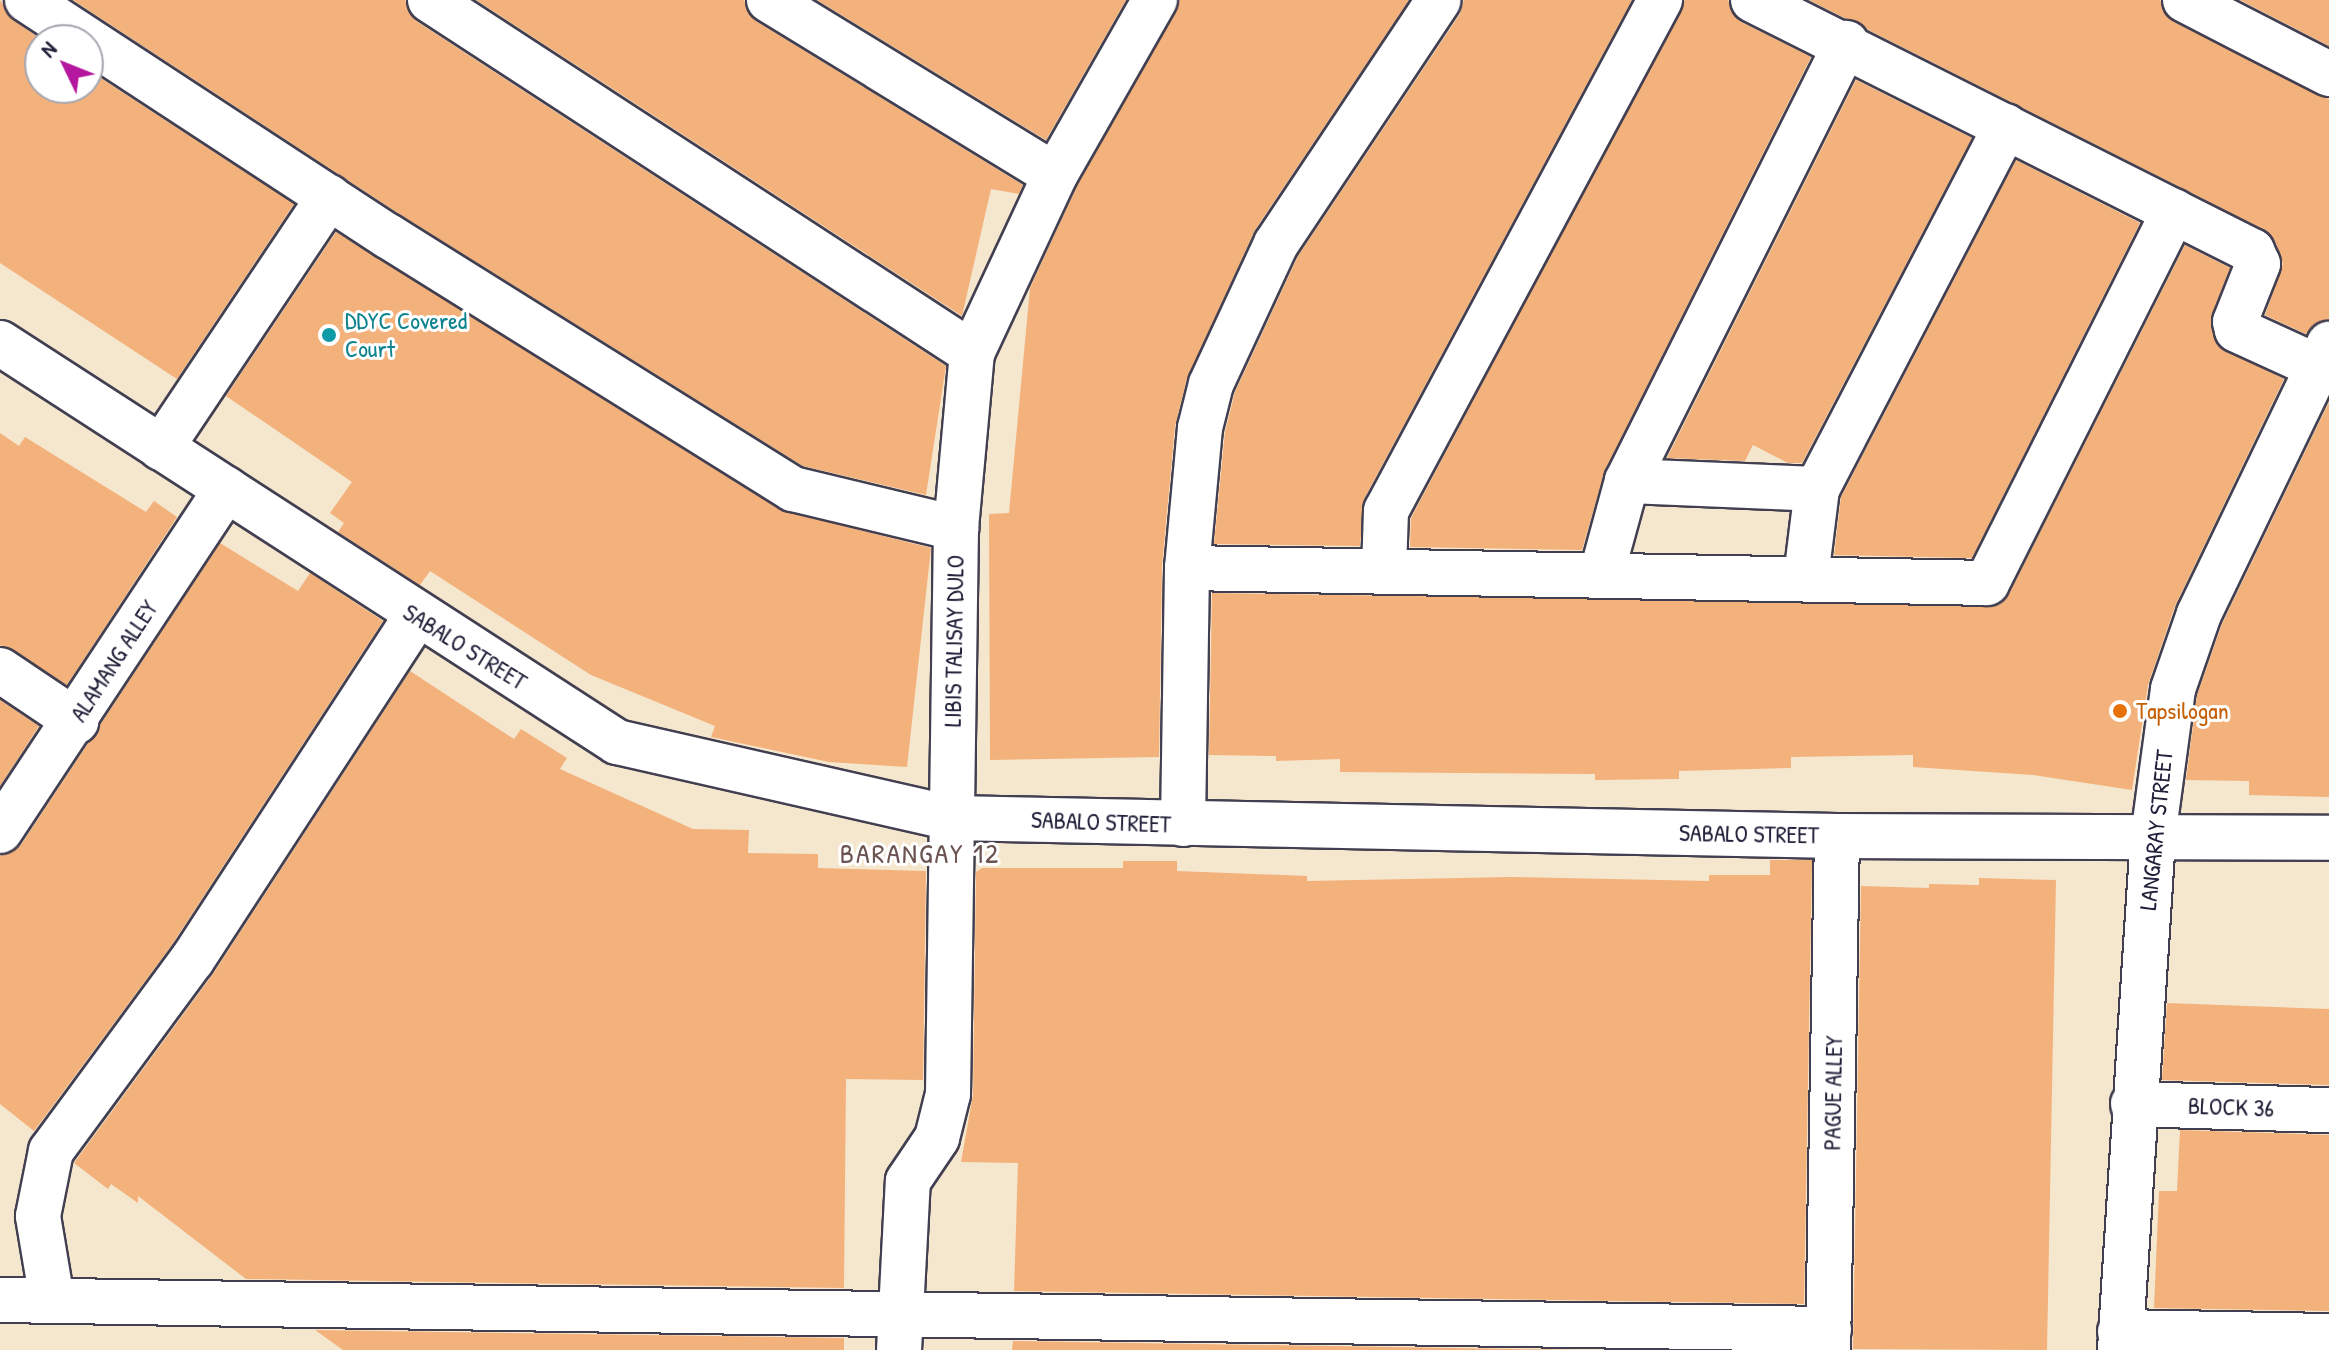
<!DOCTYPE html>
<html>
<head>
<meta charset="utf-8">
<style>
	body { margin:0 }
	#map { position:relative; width:2329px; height:1350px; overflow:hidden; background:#f5e6ce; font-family:"Patrick Hand",sans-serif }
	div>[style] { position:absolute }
	.building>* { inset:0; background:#f3b17c }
	.roads { filter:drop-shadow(2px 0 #423f51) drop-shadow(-2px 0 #423f51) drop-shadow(0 2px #423f51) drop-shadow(0 -2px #423f51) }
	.minor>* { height:44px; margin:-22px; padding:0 22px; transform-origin:22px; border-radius:22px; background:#fff }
	.dots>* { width:22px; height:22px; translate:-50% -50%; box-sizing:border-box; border:4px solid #fff; border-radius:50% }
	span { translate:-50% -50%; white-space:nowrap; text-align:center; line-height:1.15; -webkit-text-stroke:6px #fff; paint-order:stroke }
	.culture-label { font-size:24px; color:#0d838f }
	.left { translate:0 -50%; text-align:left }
	.street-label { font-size:24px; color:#22223b }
	.food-label { font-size:24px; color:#c56008 }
	.quarter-label { font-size:28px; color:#6b5452; letter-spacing:2px }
	.north { position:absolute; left:24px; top:24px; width:80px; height:80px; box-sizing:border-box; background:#fff; border:2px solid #a7a7b1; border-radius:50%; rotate:313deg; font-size:22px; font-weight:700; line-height:32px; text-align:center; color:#22223b }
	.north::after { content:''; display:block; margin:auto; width:28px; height:36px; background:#b5179e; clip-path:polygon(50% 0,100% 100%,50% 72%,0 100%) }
</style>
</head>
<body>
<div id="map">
	<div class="building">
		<i style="clip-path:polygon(0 0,13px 20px,42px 40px,40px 88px,88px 88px,88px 70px,294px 204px,177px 379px,0 263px)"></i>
		<i style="clip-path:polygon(73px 0,405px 0,416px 21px,946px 366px,926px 495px,803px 466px,401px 215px)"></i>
		<i style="clip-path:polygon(476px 0,744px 0,756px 21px,1023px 185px,1019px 194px,991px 189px,962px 316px)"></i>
		<i style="clip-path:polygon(817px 0,1126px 0,1046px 140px)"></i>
		<i style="clip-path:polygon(1180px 0,1409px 0,1255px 230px,1187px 378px,1175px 426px,1162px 566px,1159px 757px,990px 760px,989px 514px,1009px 513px,1030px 288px,1077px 186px)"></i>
		<i style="clip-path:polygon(1464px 0,1632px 0,1364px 499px,1360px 546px,1214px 544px,1225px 432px,1235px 392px,1298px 256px,1460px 14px)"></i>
		<i style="clip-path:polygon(1685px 0,1728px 0,1741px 22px,1811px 57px,1605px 470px,1582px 550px,1410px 547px,1411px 518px)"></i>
		<i style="clip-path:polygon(1809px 0,2160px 0,2174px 22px,2329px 99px,2329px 319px,2316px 323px,2306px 334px,2265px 315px,2283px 264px,2275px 241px,2263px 229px)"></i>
		<i style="clip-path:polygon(2240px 0,2329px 0,2329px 46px)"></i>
		<i style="clip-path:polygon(1856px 80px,1972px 138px,1802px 463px,1788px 463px,1753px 445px,1745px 461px,1667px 458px)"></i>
		<i style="clip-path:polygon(2016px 160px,2140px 223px,1972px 558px,1834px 555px,1841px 497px)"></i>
		<i style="clip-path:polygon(336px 232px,780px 510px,931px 548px,907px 767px,829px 762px,711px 737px,715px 726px,591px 675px,430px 571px,420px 585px,338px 532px,344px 523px,330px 513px,352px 482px,226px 396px)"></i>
		<i style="clip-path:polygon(2185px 245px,2230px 268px,2212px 314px,2217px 345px,2284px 379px,2175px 606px,2148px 685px,2132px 790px,2033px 775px,1913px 767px,1913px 755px,1791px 757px,1791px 768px,1679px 771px,1679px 779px,1595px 780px,1595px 774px,1340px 772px,1340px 759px,1276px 761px,1276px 756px,1209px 755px,1212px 593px,1999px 605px,2009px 594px)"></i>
		<i style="clip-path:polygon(2329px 402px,2329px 797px,2249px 795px,2249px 781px,2186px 780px,2197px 695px,2222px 624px)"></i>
		<i style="clip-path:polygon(0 433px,19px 446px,25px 437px,146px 512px,154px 501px,177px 517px,67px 685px,0 645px)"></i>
		<i style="clip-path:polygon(220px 543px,298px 591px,310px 573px,383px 621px,171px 946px,34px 1131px,0 1104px,0 856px,21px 845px)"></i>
		<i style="clip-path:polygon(410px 671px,514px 739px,521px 729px,567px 758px,560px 769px,693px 829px,749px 830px,748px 853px,818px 854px,818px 868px,926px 871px,923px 1080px,846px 1079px,844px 1288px,246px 1279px,138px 1196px,138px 1203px,111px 1184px,108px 1189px,74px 1163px,213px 974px)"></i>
		<i style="clip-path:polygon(0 700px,39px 726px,0 786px)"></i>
		<i style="clip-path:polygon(1770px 860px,1812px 860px,1804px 1304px,1014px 1291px,1018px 1163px,961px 1162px,973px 1095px,976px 872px,982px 868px,1123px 868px,1123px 861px,1177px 861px,1177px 871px,1307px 876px,1307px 881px,1511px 877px,1709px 881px,1709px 875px,1770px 875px)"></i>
		<i style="clip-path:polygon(1979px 878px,2056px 880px,2047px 1350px,1853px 1349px,1861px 886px,1929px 888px,1929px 884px,1979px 885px)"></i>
		<i style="clip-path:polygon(2167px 1003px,2329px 1009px,2329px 1085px,2162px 1080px)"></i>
		<i style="clip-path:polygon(2180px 1130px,2329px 1135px,2329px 1311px,2154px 1308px,2159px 1191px,2177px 1191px)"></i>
		<i style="clip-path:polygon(315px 1330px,844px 1338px,844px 1350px,343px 1350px)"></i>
		<i style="clip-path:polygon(1013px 1341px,1577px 1350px,1012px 1350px)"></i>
	</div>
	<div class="roads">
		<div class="minor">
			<i style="left:27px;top:0;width:431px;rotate:33.2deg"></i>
			<i style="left:388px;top:236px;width:478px;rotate:32deg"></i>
			<i style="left:793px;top:489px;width:168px;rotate:13.5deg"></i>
			<i style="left:430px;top:0;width:647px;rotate:33.08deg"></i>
			<i style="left:769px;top:0;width:335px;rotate:31.5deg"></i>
			<i style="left:1753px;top:0;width:559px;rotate:26.7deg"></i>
			<i style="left:2252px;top:251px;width:14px;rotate:65deg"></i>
			<i style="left:2258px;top:264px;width:62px;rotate:111.6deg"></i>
			<i style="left:2235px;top:322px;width:8px;rotate:76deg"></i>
			<i style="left:2237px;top:330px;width:89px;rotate:24.6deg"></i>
			<i style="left:2185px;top:0;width:162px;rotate:27.2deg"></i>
			<i style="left:0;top:343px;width:735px;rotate:32.89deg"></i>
			<i style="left:617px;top:742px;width:344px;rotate:12.8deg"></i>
			<i style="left:952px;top:818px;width:885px;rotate:1.17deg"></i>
			<i style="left:1837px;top:836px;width:492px;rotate:0.2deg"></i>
			<i style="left:161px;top:448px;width:302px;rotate:-56.2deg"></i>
			<i style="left:1627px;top:481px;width:190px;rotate:2.4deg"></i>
			<i style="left:1187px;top:568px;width:800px;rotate:1.07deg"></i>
			<i style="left:1987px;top:583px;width:416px;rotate:-63.3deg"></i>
			<i style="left:1384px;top:571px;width:60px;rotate:-88.1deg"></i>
			<i style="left:1386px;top:511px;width:580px;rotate:-61.8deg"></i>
			<i style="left:1601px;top:576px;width:98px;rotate:-74.7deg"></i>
			<i style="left:1627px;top:481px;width:490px;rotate:-63.4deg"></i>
			<i style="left:1806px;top:577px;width:89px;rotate:-82.9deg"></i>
			<i style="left:1817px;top:489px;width:409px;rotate:-62.5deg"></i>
			<i style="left:0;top:670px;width:92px;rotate:33.9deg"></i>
			<i style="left:1183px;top:824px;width:256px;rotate:-89.1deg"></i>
			<i style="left:1187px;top:568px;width:141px;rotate:-84.7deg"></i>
			<i style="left:1200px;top:428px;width:45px;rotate:-76deg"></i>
			<i style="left:1211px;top:384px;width:154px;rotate:-65.1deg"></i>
			<i style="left:1276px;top:244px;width:293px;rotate:-56.3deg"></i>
			<i style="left:0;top:831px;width:410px;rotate:-56.5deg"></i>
			<i style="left:2133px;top:1104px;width:196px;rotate:1.8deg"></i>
			<i style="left:0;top:1300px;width:1829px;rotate:0.91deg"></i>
			<i style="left:52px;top:1300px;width:85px;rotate:-99.5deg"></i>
			<i style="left:38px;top:1216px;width:66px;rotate:-78.7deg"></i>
			<i style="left:51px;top:1151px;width:237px;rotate:-53.6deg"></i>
			<i style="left:192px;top:960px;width:411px;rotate:-56.9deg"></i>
			<i style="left:2120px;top:1332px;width:209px;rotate:1.1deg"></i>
			<i style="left:899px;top:1350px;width:169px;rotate:-87deg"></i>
			<i style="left:908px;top:1181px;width:52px;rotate:-56deg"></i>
			<i style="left:937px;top:1138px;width:45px;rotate:-76deg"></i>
			<i style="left:948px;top:1094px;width:566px;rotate:-89.19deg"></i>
			<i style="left:956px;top:528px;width:176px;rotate:-84.8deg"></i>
			<i style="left:972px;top:353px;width:196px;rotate:-65deg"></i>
			<i style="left:1055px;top:175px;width:202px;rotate:-60.3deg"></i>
			<i style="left:1828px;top:1350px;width:514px;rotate:-89deg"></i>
			<i style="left:2120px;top:1350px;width:514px;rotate:-86.32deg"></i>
			<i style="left:2153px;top:837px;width:149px;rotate:-82.3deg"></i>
			<i style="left:2173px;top:689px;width:79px;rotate:-70.9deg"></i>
			<i style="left:2199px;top:614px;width:300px;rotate:-64.3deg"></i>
		</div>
	</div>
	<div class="dots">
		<i style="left:329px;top:335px;background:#0f9aa8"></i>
		<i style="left:2120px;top:711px;background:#e8710a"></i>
	</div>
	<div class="culture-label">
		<span class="left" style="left:345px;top:335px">DDYC Covered<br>Court</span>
	</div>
	<div class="street-label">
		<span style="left:954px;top:641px;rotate:-89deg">LIBIS TALISAY DULO</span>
		<span style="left:465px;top:647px;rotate:32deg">SABALO STREET</span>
		<span style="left:114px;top:661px;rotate:-57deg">ALAMANG ALLEY</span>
		<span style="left:1101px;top:822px;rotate:2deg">SABALO STREET</span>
		<span style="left:2156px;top:830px;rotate:-84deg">LANGARAY STREET</span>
		<span style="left:1749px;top:834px;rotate:1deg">SABALO STREET</span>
		<span style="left:1833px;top:1093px;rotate:-89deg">PAGUE ALLEY</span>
		<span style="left:2231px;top:1107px;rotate:2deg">BLOCK 36</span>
	</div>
	<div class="food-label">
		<span class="left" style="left:2136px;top:711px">Tapsilogan</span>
	</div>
	<div class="quarter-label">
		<span style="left:920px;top:853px">BARANGAY 12</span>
	</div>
	<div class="north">N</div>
</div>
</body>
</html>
